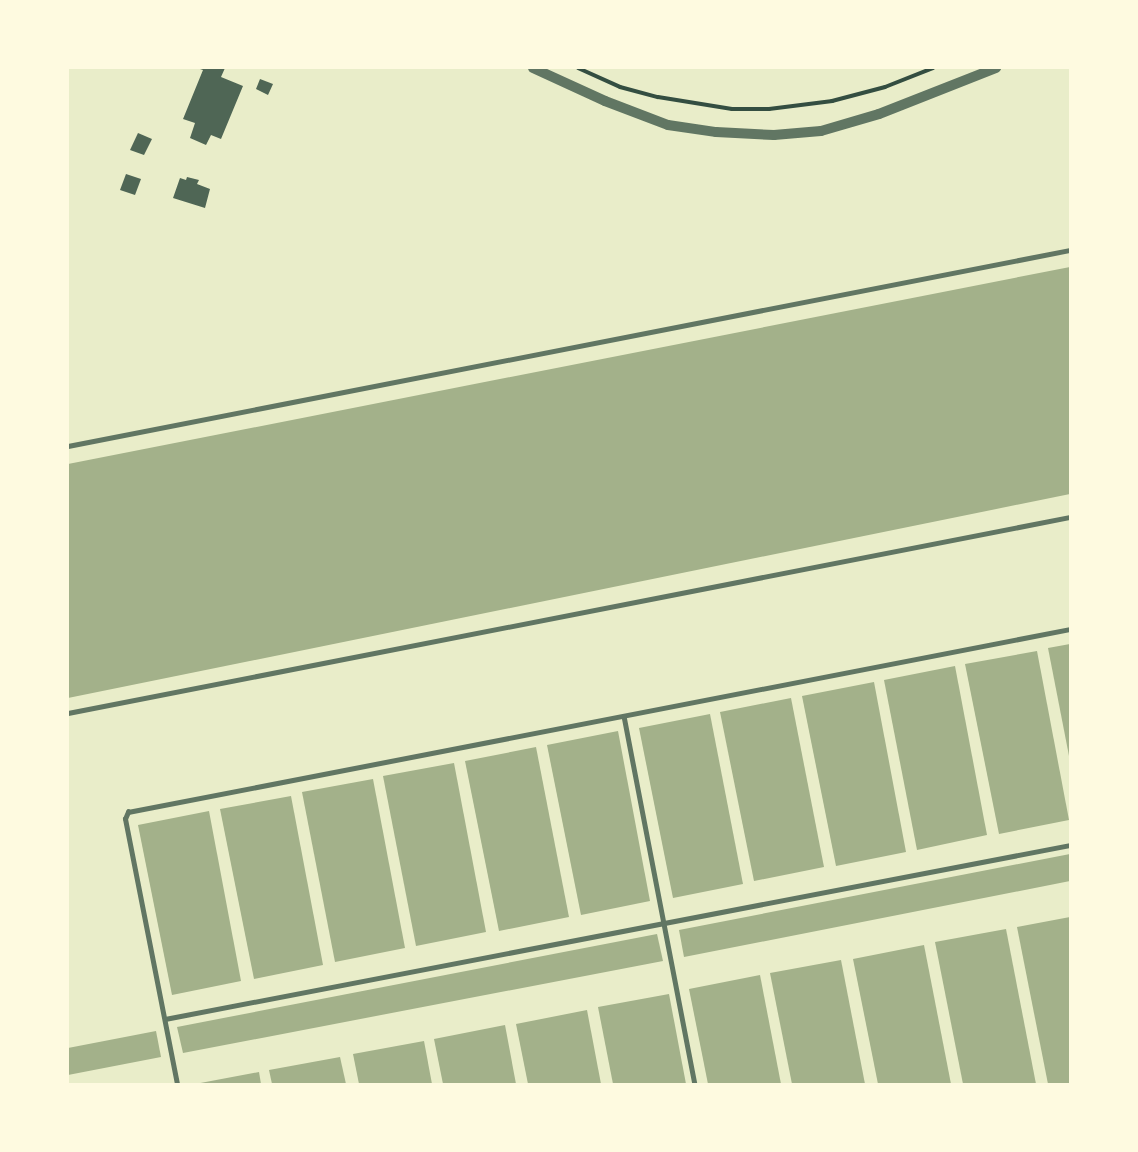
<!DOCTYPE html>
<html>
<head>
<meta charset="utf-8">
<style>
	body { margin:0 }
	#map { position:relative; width:1138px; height:1152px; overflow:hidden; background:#e9edc9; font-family:Poppins,sans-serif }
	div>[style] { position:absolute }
	.water>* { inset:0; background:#a3b18a }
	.building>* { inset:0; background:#4f6655 }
	.path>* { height:4px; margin:-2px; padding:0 2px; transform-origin:2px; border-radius:2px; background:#344e41 }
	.service>* { height:4.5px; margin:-2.25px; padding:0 2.25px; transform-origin:2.25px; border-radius:2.25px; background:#617663 }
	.tertiary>* { height:10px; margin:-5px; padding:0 5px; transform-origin:5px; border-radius:5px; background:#617663 }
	span { translate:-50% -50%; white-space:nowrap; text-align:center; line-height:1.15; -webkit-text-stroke:5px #fefae0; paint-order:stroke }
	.frame { position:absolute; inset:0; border:69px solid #fefae0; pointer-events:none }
</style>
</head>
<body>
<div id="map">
	<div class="water">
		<i style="clip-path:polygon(1070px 267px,1070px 494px,68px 698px,68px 464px)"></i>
		<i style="clip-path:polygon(1070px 644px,1070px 761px,1048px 648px)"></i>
		<i style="clip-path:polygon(1037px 651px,1069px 820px,999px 834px,965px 664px)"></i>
		<i style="clip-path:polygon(955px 666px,987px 835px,917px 850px,884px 680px)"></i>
		<i style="clip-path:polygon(874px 682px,906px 852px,836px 866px,802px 696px)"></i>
		<i style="clip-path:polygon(791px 698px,824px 867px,754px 881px,720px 712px)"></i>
		<i style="clip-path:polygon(710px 714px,743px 884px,673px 898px,639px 728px)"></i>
		<i style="clip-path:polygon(618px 731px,650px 901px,581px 915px,547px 745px)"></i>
		<i style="clip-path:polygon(536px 747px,569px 917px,499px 931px,465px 761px)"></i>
		<i style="clip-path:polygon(454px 763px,486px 932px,416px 946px,383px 776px)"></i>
		<i style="clip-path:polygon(373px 779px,405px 948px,335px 962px,302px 792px)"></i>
		<i style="clip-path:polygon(291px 796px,323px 965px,254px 979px,220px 809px)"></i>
		<i style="clip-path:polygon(209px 811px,241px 981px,172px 995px,138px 825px)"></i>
		<i style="clip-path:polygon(1070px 854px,1070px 881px,684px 957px,679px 930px)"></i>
		<i style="clip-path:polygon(1070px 917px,1070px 1084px,1048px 1084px,1017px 927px)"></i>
		<i style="clip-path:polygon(1006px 929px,1036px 1084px,963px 1084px,935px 942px)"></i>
		<i style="clip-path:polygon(657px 934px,663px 961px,183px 1053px,177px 1027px)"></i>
		<i style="clip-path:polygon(924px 945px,951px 1084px,878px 1084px,853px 959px)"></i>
		<i style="clip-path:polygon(841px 960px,865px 1084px,792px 1084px,770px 973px)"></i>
		<i style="clip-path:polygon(760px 975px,781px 1084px,708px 1084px,689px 989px)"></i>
		<i style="clip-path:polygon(669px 994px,686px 1084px,613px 1084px,598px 1007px)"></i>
		<i style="clip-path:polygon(587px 1010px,601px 1084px,528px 1084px,516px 1024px)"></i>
		<i style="clip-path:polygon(505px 1025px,516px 1084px,443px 1084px,434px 1039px)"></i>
		<i style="clip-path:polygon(156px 1031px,161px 1057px,68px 1075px,68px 1048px)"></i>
		<i style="clip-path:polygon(424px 1041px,432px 1084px,359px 1084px,353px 1054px)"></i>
		<i style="clip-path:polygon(340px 1057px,346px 1084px,272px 1084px,269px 1070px)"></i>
		<i style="clip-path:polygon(259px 1072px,261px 1084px,195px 1084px)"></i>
	</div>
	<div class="building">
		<i style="clip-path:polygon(197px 68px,225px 68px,221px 77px,243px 86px,221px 139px,211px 135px,206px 145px,190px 138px,195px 123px,183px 119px,203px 70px)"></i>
		<i style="clip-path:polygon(260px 79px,273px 84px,268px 95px,256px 89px)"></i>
		<i style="clip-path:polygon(138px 133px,152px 139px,144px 155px,130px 150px)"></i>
		<i style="clip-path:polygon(126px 174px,141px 179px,135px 195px,120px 190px)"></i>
		<i style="clip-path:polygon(187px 177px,199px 180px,197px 184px,210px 189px,205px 208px,173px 198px,180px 178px,186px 180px)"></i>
	</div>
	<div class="path">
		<i style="left:578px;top:68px;width:46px;rotate:24.3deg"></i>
		<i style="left:620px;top:87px;width:39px;rotate:15deg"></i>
		<i style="left:658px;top:97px;width:75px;rotate:9.2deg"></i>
		<i style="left:732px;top:109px;width:37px"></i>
		<i style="left:769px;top:109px;width:64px;rotate:-7.2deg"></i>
		<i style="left:832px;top:101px;width:55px;rotate:-14.8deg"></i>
		<i style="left:885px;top:87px;width:52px;rotate:-21.6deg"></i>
	</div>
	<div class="service">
		<i style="left:68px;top:446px;width:1021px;rotate:-11.07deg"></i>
		<i style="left:68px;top:713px;width:1021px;rotate:-11.07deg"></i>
		<i style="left:624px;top:716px;width:375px;rotate:79.1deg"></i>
		<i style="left:165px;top:1019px;width:922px;rotate:-10.88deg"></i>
		<i style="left:177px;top:1084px;width:270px;rotate:-101.1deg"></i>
		<i style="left:125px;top:819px;width:8px;rotate:-67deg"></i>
		<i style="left:128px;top:812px;width:960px;rotate:-10.99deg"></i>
	</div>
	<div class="tertiary">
		<i style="left:533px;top:68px;width:79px;rotate:24.6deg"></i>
		<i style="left:605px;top:101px;width:67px;rotate:20.9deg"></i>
		<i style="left:668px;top:125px;width:49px;rotate:8.3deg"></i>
		<i style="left:716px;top:132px;width:58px;rotate:3deg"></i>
		<i style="left:774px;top:135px;width:47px;rotate:-4.9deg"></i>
		<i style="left:821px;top:131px;width:60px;rotate:-16.3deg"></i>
		<i style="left:879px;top:114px;width:126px;rotate:-21.5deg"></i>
	</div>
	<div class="frame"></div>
</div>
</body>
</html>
